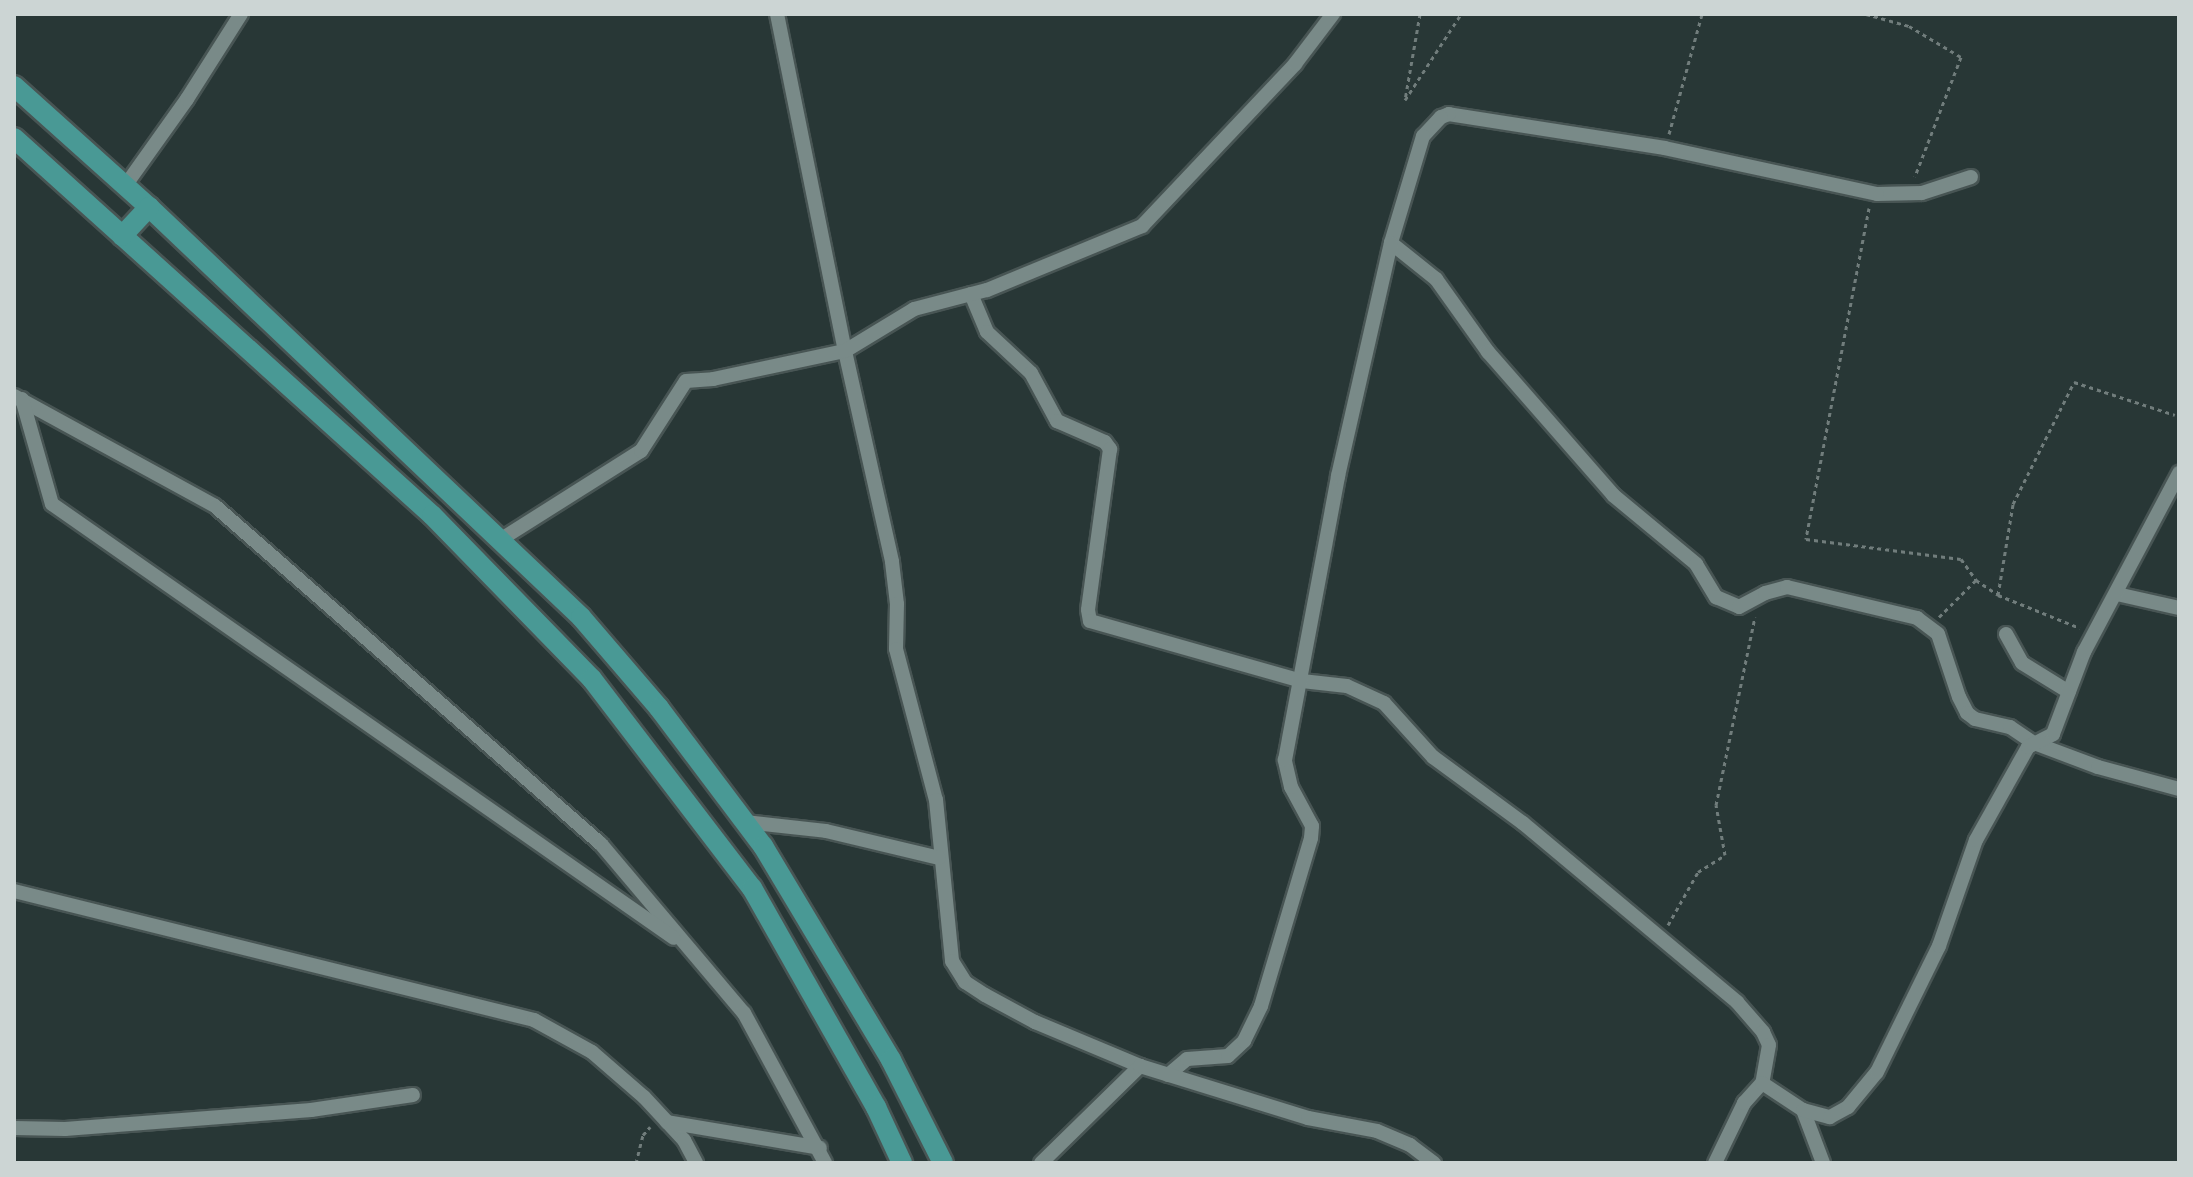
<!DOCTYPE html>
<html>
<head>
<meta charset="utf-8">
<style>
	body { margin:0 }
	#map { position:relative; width:2193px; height:1177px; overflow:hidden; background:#283736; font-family:Quicksand,sans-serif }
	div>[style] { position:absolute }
	.path>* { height:3px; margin-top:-1.5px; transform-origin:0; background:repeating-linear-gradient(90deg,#717d7c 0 4px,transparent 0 8px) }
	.roads { filter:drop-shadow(2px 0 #485554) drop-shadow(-2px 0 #485554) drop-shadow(0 2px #485554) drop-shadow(0 -2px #485554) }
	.minor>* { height:14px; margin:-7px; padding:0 7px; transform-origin:7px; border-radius:7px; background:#798a88 }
	.major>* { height:20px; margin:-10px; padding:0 10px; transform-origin:10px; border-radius:10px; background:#499995 }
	span { translate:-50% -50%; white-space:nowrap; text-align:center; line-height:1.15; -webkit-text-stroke:8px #1e2d2c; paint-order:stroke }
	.frame { position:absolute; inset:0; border:16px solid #ccd5d4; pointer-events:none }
</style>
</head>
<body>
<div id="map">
	<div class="path">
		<i style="left:1420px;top:14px;width:87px;rotate:99.9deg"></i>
		<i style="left:1405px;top:100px;width:103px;rotate:-56.9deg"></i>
		<i style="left:1866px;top:14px;width:45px;rotate:15.6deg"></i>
		<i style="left:1909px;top:26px;width:61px;rotate:30.8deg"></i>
		<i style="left:1961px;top:57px;width:128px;rotate:111.1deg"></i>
		<i style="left:1669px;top:134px;width:124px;rotate:-74.6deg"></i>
		<i style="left:1869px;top:208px;width:337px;rotate:100.8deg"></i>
		<i style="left:1806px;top:539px;width:156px;rotate:7.4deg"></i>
		<i style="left:1961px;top:559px;width:26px;rotate:54deg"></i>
		<i style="left:1998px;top:595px;width:88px;rotate:21.9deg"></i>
		<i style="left:1939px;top:617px;width:52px;rotate:-45deg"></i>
		<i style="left:1976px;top:580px;width:27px;rotate:34deg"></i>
		<i style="left:1998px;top:595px;width:92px;rotate:-80.6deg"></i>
		<i style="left:2013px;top:504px;width:136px;rotate:-63.4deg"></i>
		<i style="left:2074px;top:382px;width:106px;rotate:18.1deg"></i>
		<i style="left:1668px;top:925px;width:61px;rotate:-60.5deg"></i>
		<i style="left:1698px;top:872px;width:32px;rotate:-32deg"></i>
		<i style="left:1725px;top:855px;width:51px;rotate:-100.2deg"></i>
		<i style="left:1716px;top:805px;width:192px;rotate:-78.3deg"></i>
		<i style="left:636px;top:1163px;width:29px;rotate:-76deg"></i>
		<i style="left:643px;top:1135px;width:11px;rotate:-49deg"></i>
	</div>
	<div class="roads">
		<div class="minor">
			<i style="left:777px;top:14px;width:344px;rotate:78.6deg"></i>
			<i style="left:845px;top:351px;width:216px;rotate:77.4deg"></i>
			<i style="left:892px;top:562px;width:42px;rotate:83.2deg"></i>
			<i style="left:897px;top:604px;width:45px;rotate:91.3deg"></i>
			<i style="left:896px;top:649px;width:156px;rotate:75.2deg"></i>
			<i style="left:936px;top:800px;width:162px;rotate:84.3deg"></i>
			<i style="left:952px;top:961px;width:25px;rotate:58deg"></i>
			<i style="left:965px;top:982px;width:24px;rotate:33deg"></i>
			<i style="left:985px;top:995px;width:57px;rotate:28.4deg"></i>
			<i style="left:1035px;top:1022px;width:114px;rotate:22.7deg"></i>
			<i style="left:1971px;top:177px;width:52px;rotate:161.9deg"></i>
			<i style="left:1922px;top:193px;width:45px;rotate:178.7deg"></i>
			<i style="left:1877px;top:194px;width:217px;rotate:-167.8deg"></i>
			<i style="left:1665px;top:148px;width:219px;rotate:-171.1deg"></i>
			<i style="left:1449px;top:114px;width:9px;rotate:159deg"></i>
			<i style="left:1441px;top:117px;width:26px;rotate:133deg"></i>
			<i style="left:1423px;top:136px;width:112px;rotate:106.7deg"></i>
			<i style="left:1391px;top:243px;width:58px;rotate:38.7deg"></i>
			<i style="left:1436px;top:279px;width:90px;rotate:54.5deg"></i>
			<i style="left:1488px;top:352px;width:190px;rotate:48.8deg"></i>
			<i style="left:1613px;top:495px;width:108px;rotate:39.7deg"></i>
			<i style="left:1696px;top:564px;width:39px;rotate:59deg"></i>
			<i style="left:1716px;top:597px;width:25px;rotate:23deg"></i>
			<i style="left:1739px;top:607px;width:30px;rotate:-28deg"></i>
			<i style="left:1765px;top:593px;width:23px;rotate:-15deg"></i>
			<i style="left:1787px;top:587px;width:134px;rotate:13.4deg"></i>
			<i style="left:1917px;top:618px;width:26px;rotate:37deg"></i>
			<i style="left:1938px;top:634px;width:66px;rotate:71.6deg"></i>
			<i style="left:1959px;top:697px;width:18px;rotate:63deg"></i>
			<i style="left:1967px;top:713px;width:10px;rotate:37deg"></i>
			<i style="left:1975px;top:719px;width:36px;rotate:13deg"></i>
			<i style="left:2010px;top:727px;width:29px;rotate:34deg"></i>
			<i style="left:2034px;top:743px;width:68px;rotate:20.6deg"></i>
			<i style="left:2098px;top:767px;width:84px;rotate:15.2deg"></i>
			<i style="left:125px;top:186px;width:107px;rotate:-54.5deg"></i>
			<i style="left:187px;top:99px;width:101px;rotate:-57.6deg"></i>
			<i style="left:971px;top:294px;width:41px;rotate:67.2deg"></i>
			<i style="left:987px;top:332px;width:60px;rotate:43deg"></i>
			<i style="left:1031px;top:373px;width:55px;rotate:61.6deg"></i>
			<i style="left:1057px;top:421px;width:52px;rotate:23.6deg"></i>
			<i style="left:1105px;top:442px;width:9px;rotate:54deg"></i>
			<i style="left:1110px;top:449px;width:162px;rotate:97.8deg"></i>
			<i style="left:1088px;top:610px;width:11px;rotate:80deg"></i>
			<i style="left:1090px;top:621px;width:220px;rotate:15.8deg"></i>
			<i style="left:1302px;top:681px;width:45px;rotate:6.3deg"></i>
			<i style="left:1347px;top:686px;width:41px;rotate:24.7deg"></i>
			<i style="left:1384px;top:703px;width:73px;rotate:47.8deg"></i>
			<i style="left:1433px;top:757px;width:112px;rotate:36.3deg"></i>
			<i style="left:1523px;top:823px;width:279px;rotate:39.9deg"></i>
			<i style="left:1737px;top:1002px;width:40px;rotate:49deg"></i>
			<i style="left:1763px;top:1032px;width:14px;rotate:65deg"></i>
			<i style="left:1769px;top:1045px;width:39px;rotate:100deg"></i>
			<i style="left:14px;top:396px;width:229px;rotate:28.7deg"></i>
			<i style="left:215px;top:506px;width:513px;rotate:41.21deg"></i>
			<i style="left:601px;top:844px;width:221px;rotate:49.8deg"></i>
			<i style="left:744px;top:1013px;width:170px;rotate:61.6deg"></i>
			<i style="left:22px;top:399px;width:109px;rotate:74.1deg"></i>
			<i style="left:52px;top:504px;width:758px;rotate:34.91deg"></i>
			<i style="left:500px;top:540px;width:167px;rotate:-32.3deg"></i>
			<i style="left:641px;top:451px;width:83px;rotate:-57.3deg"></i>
			<i style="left:686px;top:381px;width:27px;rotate:-4deg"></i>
			<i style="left:713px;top:379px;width:135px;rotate:-12deg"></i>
			<i style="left:845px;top:351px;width:81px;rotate:-31.3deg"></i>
			<i style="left:914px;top:309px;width:75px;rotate:-14.6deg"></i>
			<i style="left:987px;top:290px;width:168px;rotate:-22.4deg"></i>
			<i style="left:1142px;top:226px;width:223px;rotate:-46.6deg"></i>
			<i style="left:1295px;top:64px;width:63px;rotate:-52.8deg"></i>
			<i style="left:2117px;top:594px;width:64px;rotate:12.7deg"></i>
			<i style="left:2006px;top:634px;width:33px;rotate:61deg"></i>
			<i style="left:2022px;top:663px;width:55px;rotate:31.7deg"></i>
			<i style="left:745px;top:822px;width:81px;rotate:6.3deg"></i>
			<i style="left:826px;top:831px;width:116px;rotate:13.4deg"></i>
			<i style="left:14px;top:891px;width:536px;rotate:13.93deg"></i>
			<i style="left:534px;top:1020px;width:66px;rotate:28.9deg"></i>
			<i style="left:592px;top:1052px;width:69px;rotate:40.9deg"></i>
			<i style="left:644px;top:1097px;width:59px;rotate:47.1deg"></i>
			<i style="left:684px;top:1140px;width:26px;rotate:62deg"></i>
			<i style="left:1168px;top:1075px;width:25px;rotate:-40deg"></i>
			<i style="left:1187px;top:1059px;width:41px;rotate:-4.2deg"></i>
			<i style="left:1228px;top:1056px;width:22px;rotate:-43deg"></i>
			<i style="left:1244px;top:1041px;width:39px;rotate:-64deg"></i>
			<i style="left:1261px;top:1006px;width:175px;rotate:-73.4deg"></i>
			<i style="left:1311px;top:838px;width:12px;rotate:-85deg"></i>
			<i style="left:1312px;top:826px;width:44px;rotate:-118.3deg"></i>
			<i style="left:1291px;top:787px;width:28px;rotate:-103deg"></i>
			<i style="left:1285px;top:760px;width:289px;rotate:-79.4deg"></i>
			<i style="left:1338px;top:476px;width:239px;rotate:-77.2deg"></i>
			<i style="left:1803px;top:1110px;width:57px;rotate:69.3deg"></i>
			<i style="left:667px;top:1122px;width:155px;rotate:9.6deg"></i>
			<i style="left:14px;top:1128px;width:51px;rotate:1.1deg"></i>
			<i style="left:65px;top:1129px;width:247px;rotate:-4.4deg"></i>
			<i style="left:311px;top:1110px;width:103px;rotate:-8.4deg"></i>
			<i style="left:1041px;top:1163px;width:139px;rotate:-44.4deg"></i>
			<i style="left:1140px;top:1066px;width:176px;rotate:17.2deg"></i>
			<i style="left:1308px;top:1118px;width:70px;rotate:10.7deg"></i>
			<i style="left:1377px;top:1131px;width:36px;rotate:23deg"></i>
			<i style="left:1410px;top:1145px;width:30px;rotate:37deg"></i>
			<i style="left:1715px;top:1163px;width:67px;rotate:-64.2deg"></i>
			<i style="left:1744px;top:1103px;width:27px;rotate:-48deg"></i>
			<i style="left:1762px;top:1083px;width:49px;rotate:33.4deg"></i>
			<i style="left:1803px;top:1110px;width:28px;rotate:15deg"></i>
			<i style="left:1830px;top:1117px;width:21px;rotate:-29deg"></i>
			<i style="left:1848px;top:1107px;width:45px;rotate:-50.4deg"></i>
			<i style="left:1877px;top:1072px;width:140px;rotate:-63.8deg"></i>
			<i style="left:1939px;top:946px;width:112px;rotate:-70.8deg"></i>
			<i style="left:1976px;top:840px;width:107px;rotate:-60.8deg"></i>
			<i style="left:2028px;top:747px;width:28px;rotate:-27deg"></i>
			<i style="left:2053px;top:734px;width:88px;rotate:-69.3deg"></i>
			<i style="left:2084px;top:652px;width:203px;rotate:-62deg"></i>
		</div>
		<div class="major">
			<i style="left:14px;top:86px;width:181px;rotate:41.9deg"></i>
			<i style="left:149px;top:207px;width:596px;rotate:43.5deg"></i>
			<i style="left:581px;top:617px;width:120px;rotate:49.4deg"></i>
			<i style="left:659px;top:708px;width:173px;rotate:53deg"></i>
			<i style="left:763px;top:846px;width:249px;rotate:59.1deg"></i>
			<i style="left:891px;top:1060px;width:115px;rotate:63.2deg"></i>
			<i style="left:14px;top:138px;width:563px;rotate:42.05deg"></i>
			<i style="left:432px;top:515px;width:229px;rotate:45.7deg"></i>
			<i style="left:592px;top:679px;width:263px;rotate:52.6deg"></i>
			<i style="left:752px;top:888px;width:252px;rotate:60.5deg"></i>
			<i style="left:876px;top:1107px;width:62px;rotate:65.1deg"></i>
			<i style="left:122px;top:236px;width:40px;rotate:-47deg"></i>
		</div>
	</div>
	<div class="frame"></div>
</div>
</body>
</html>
